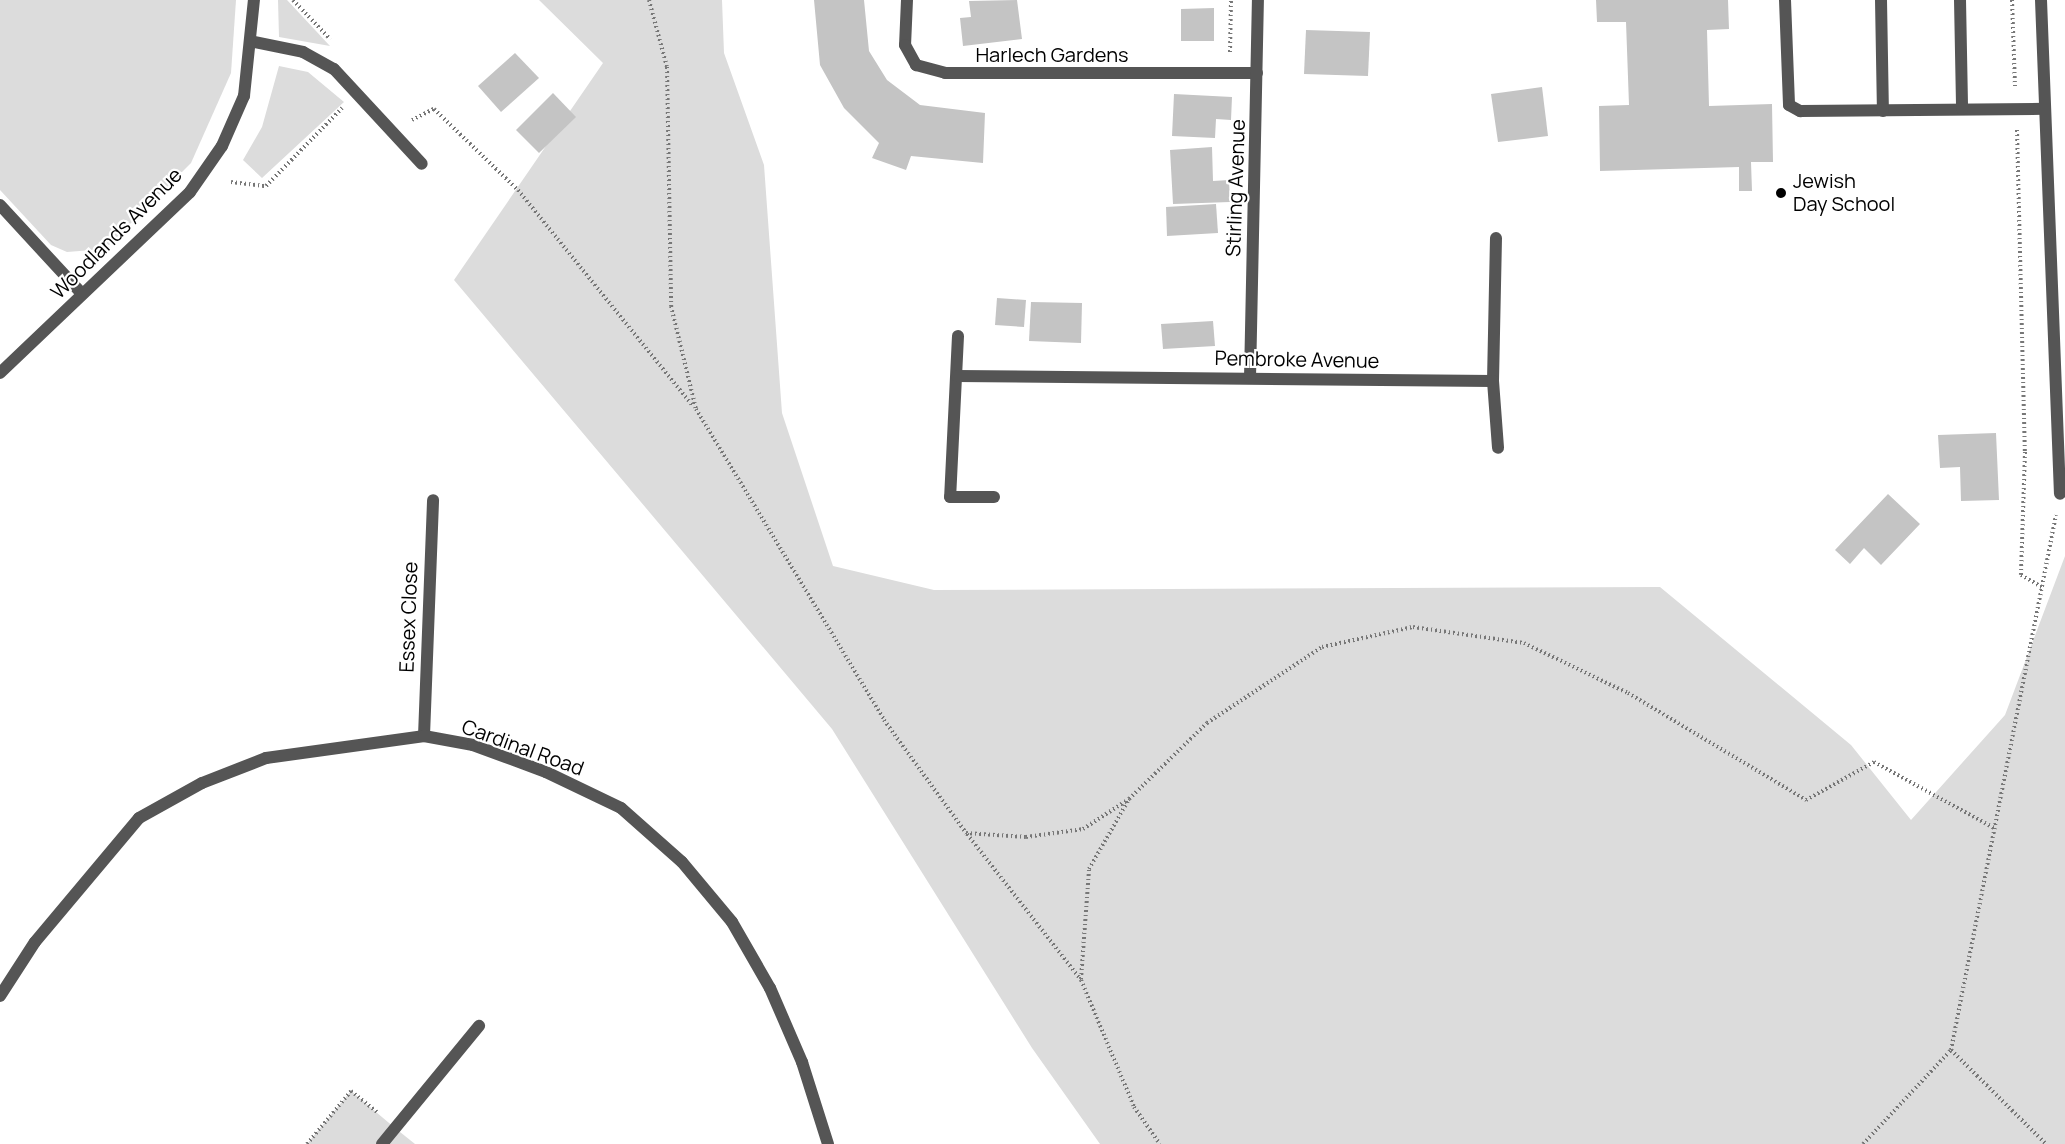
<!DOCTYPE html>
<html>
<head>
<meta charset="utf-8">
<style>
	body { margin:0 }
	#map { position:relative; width:2065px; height:1144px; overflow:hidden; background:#fff; font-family:Manrope,sans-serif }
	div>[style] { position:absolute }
	.green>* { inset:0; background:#dcdcdc }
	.building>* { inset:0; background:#c4c4c4 }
	.path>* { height:4px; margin-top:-2px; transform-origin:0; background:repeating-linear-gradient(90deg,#777 0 1.5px,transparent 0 4.5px) }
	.service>* { height:12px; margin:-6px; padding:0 6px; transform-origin:6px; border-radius:6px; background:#555 }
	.minor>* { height:12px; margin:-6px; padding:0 6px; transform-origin:6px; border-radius:6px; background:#555 }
	.dots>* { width:16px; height:16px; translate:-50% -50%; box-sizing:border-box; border:3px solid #fff; border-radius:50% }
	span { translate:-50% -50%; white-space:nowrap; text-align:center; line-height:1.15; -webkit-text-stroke:4.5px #fff; paint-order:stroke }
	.street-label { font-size:20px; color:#000 }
	.poi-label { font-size:20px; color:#000 }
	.left { translate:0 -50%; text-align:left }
</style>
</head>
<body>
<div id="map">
	<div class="green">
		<i style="clip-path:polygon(0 0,236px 0,231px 73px,191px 163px,105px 249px,67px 252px,51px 245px,0 190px)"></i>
		<i style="clip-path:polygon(278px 0,287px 0,330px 46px,279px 37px)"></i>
		<i style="clip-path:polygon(539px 0,722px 0,724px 53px,764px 165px,782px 413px,833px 566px,934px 590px,1660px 587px,1851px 745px,1911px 820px,2005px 715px,2065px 556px,2065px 1144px,1100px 1144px,1032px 1048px,832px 729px,454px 280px,603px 63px)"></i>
		<i style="clip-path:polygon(279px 66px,308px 72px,344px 102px,262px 178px,243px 160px,262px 127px)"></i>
		<i style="clip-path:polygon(351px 1091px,395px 1128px,415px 1144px,307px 1144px)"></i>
	</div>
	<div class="building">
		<i style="clip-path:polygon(814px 0,864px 0,869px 51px,887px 80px,920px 105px,985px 113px,983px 163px,911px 156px,906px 170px,872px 158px,879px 143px,844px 108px,820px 65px)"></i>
		<i style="clip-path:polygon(1017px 0,1022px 39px,963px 46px,960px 18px,971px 17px,969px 1px)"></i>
		<i style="clip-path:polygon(1596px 0,1728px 0,1729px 29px,1707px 30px,1709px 106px,1772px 104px,1773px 162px,1751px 162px,1752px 191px,1739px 191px,1739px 167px,1600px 171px,1599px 106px,1629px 105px,1626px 22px,1597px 22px)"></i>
		<i style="clip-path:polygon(1214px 8px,1214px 41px,1181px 41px,1181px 9px)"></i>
		<i style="clip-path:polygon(1306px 30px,1370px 32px,1368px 76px,1304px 74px)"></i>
		<i style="clip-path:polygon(515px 53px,539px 78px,501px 112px,478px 86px)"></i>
		<i style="clip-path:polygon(1542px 87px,1548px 136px,1498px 142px,1491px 94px)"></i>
		<i style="clip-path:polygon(553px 93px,576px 117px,539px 153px,516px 130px)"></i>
		<i style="clip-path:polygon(1174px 94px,1232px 97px,1231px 120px,1216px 119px,1215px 138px,1172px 136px)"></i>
		<i style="clip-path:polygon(1212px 147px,1213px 181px,1229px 180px,1230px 202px,1173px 204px,1170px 150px)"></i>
		<i style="clip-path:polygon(1216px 204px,1218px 233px,1167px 236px,1166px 207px)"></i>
		<i style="clip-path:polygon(997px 298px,1026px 300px,1024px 327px,995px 325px)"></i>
		<i style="clip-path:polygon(1031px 302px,1082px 303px,1081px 343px,1029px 341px)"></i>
		<i style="clip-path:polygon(1213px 321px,1215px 346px,1163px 349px,1161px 324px)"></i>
		<i style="clip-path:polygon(1996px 433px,1999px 500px,1961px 501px,1960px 467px,1940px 468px,1938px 435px)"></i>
		<i style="clip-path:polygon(1888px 494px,1920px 524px,1881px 565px,1864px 548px,1850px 564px,1835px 550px)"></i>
	</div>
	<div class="path">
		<i style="left:293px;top:0;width:54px;rotate:46.5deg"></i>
		<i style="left:649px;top:0;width:69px;rotate:75deg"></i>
		<i style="left:667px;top:67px;width:239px;rotate:89deg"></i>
		<i style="left:671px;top:306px;width:106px;rotate:76.4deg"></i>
		<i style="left:696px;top:409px;width:363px;rotate:58.8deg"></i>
		<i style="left:884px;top:720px;width:140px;rotate:54deg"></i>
		<i style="left:966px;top:833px;width:60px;rotate:3.8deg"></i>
		<i style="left:1026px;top:837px;width:58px;rotate:-8deg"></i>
		<i style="left:1083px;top:829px;width:55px;rotate:-33.1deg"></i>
		<i style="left:1129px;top:799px;width:109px;rotate:-44.3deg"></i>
		<i style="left:1207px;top:723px;width:138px;rotate:-33.5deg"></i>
		<i style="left:1322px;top:647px;width:93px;rotate:-12.4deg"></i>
		<i style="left:1413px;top:627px;width:112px;rotate:8.2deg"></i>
		<i style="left:1524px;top:643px;width:115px;rotate:25.7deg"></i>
		<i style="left:1628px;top:693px;width:208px;rotate:31deg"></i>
		<i style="left:1806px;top:800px;width:78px;rotate:-29.2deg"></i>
		<i style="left:1874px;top:762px;width:137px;rotate:28.8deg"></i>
		<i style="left:2012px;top:0;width:86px;rotate:88deg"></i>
		<i style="left:1230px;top:52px;width:52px;rotate:-88.9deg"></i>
		<i style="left:412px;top:120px;width:25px;rotate:-27deg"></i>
		<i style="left:434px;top:109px;width:117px;rotate:44deg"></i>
		<i style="left:518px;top:190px;width:278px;rotate:51deg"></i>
		<i style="left:2017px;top:130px;width:322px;rotate:88.6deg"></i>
		<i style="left:2025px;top:452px;width:123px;rotate:91.9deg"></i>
		<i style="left:2021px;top:575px;width:24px;rotate:30deg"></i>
		<i style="left:231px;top:182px;width:35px;rotate:7deg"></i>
		<i style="left:266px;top:186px;width:109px;rotate:-45.7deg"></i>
		<i style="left:967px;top:834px;width:185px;rotate:52deg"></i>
		<i style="left:1081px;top:980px;width:138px;rotate:67.3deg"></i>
		<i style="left:1134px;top:1107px;width:45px;rotate:54.9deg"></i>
		<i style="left:1081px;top:979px;width:110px;rotate:-85.8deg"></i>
		<i style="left:1089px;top:869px;width:81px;rotate:-60.3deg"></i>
		<i style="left:1951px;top:1050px;width:545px;rotate:-78.9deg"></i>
		<i style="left:307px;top:1144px;width:69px;rotate:-50.3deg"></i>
		<i style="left:351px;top:1091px;width:35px;rotate:39deg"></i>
		<i style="left:1863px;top:1144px;width:129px;rotate:-46.9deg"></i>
		<i style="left:1951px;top:1050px;width:134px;rotate:44.7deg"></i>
	</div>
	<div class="service">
		<i style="left:1785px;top:0;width:105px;rotate:87.8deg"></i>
		<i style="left:1789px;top:105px;width:13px;rotate:29deg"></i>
		<i style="left:1800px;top:111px;width:244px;rotate:-0.5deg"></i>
		<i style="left:1881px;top:0;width:111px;rotate:89deg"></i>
		<i style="left:1960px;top:0;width:109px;rotate:88.9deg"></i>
		<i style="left:382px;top:1144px;width:153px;rotate:-50.6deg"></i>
	</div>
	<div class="minor">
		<i style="left:907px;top:0;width:45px;rotate:92.5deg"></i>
		<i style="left:905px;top:45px;width:23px;rotate:61deg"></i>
		<i style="left:916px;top:65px;width:30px;rotate:15deg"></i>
		<i style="left:945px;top:73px;width:312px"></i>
		<i style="left:2041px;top:0;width:494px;rotate:87.8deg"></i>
		<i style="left:254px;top:42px;width:50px;rotate:11.5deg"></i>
		<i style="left:303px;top:52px;width:35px;rotate:29deg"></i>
		<i style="left:334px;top:69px;width:129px;rotate:47.2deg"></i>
		<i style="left:0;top:205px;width:121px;rotate:47.3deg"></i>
		<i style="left:958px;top:336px;width:161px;rotate:92.8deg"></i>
		<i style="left:950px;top:497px;width:44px"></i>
		<i style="left:0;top:373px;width:262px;rotate:-43.6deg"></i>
		<i style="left:190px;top:192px;width:56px;rotate:-55.2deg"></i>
		<i style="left:222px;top:146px;width:55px;rotate:-66.3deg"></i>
		<i style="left:244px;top:96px;width:97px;rotate:-84.1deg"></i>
		<i style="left:957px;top:376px;width:536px;rotate:0.53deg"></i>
		<i style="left:1493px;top:381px;width:143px;rotate:-88.8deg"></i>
		<i style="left:1250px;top:378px;width:378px;rotate:-88.8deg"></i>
		<i style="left:1493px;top:381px;width:67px;rotate:85.7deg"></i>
		<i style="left:424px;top:736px;width:236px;rotate:-87.8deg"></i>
		<i style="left:0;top:996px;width:64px;rotate:-57.1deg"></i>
		<i style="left:35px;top:942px;width:162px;rotate:-50deg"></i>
		<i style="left:139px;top:818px;width:72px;rotate:-29.1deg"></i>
		<i style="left:202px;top:783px;width:69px;rotate:-21.3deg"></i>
		<i style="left:266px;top:758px;width:160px;rotate:-7.9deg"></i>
		<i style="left:424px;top:736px;width:50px;rotate:10.4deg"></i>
		<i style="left:473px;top:745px;width:78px;rotate:20.3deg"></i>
		<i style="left:546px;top:772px;width:83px;rotate:25.6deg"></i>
		<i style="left:621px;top:808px;width:81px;rotate:41.5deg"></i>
		<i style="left:682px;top:862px;width:78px;rotate:50.2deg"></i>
		<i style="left:732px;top:922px;width:76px;rotate:60.1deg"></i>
		<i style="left:770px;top:988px;width:81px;rotate:66.6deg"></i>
		<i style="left:802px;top:1062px;width:86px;rotate:72.4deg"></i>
	</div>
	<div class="dots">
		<i style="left:1781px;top:193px;background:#000"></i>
	</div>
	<div class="street-label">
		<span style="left:1052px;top:54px">Harlech Gardens</span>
		<span style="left:1235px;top:188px;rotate:-88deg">Stirling Avenue</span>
		<span style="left:116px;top:233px;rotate:-45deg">Woodlands Avenue</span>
		<span style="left:1297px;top:359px;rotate:1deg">Pembroke Avenue</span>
		<span style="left:408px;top:617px;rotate:-88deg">Essex Close</span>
		<span style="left:523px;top:747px;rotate:20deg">Cardinal Road</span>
	</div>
	<div class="poi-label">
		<span class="left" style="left:1793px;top:192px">Jewish<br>Day School</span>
	</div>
</div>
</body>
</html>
